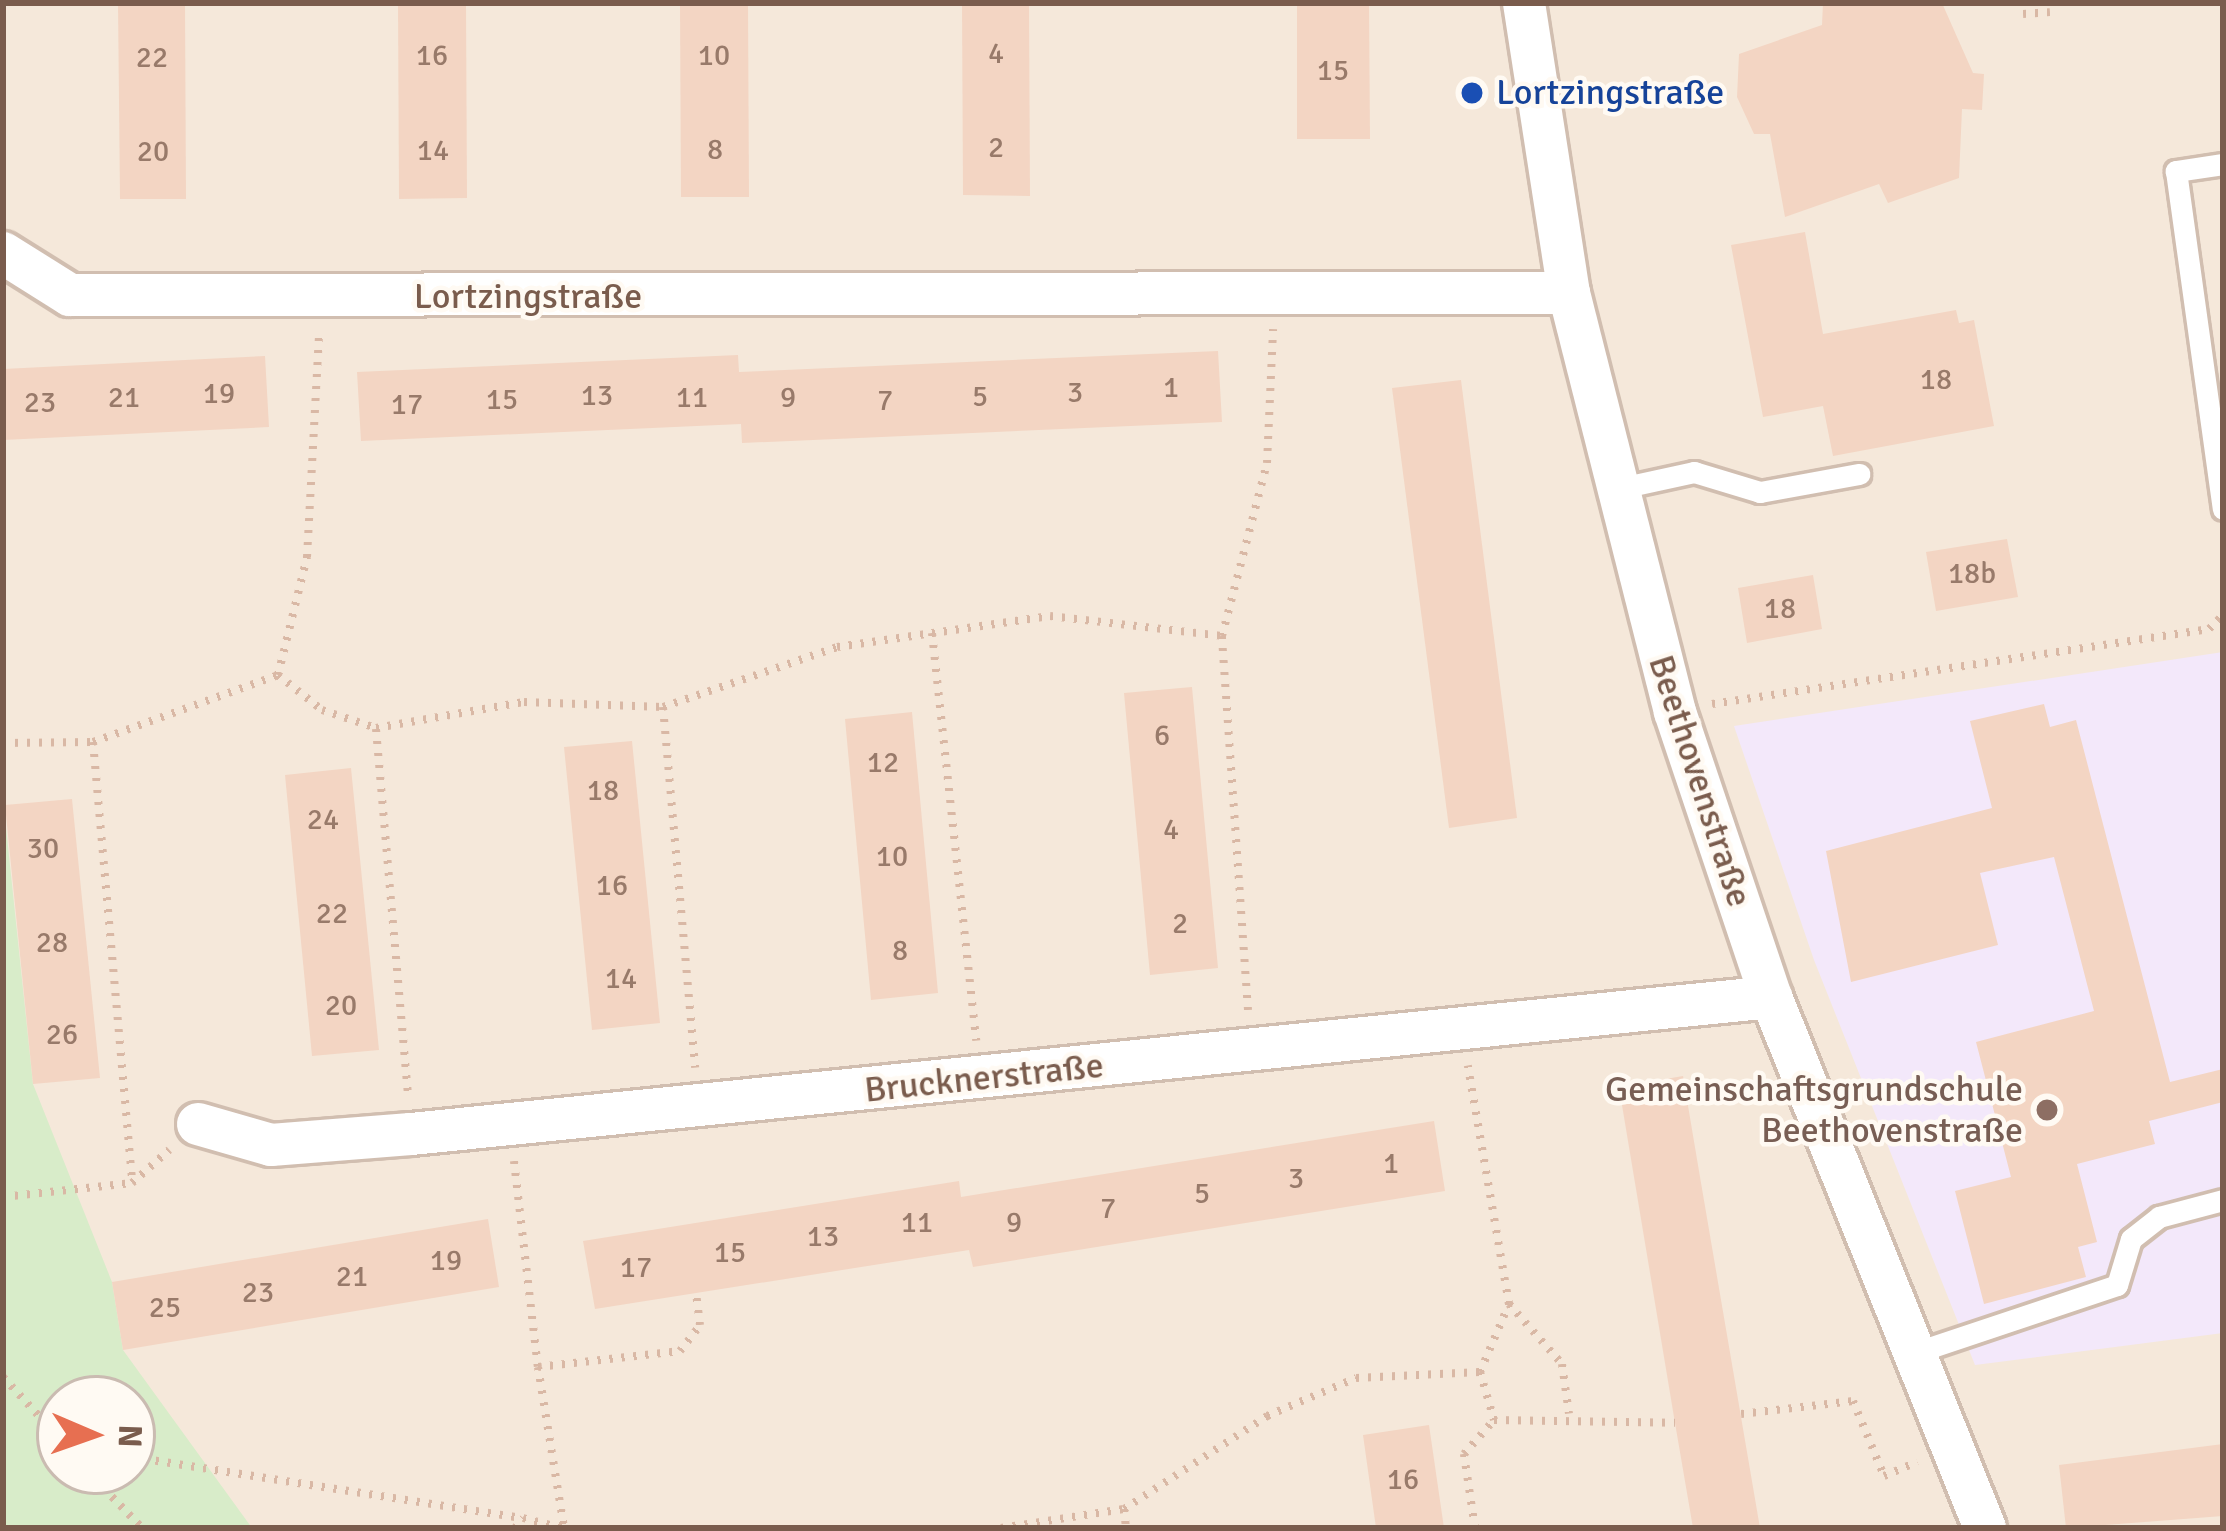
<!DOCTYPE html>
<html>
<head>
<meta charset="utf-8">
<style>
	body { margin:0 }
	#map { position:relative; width:2226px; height:1531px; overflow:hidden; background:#fdf6ec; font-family:Signika,sans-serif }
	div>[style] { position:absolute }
	.residential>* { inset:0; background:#f5e8da }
	.education>* { inset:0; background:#f3e8fa }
	.green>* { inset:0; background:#d8ecc9 }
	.building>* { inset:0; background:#f3d5c3 }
	.path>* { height:8px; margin-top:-4px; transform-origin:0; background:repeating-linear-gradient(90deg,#d9b8a5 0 3px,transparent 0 12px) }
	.roads { filter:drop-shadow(3px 0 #d1beb0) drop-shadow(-3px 0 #d1beb0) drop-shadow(0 3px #d1beb0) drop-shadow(0 -3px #d1beb0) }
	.service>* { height:21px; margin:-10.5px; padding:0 10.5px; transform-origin:10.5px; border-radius:10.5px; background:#fff }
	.minor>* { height:42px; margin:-21px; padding:0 21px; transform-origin:21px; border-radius:21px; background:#fff }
	.dots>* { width:33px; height:33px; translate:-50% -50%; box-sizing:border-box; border:6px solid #fffaf3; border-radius:50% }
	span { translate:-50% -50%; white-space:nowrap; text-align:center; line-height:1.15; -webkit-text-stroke:9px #fffaf3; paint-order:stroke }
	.number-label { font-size:30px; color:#987a6a }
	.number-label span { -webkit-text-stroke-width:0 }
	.transit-label { font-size:36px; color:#164399 }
	.left { translate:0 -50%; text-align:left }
	.street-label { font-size:36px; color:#7a5c4d }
	.education-label { font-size:36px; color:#785e54 }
	.right { translate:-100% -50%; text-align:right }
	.frame { position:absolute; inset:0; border:6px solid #7a5c4d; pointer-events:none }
	.north { position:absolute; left:36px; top:1375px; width:120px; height:120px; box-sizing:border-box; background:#fffaf3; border:3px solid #cabbb1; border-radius:50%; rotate:92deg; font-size:33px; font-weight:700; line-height:48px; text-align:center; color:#7a5c4d }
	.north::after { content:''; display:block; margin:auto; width:42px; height:54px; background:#e76f51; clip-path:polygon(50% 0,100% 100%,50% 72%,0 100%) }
</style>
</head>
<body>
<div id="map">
	<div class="residential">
		<i style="clip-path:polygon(evenodd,3px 3px,2223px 3px,2223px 1528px,3px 1528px,3px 3px,60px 1399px,132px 1399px,132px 1471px,60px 1471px,60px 1399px)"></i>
	</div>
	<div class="education">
		<i style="clip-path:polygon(2223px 652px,2223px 1333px,1975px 1365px,1814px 960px,1734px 726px)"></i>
	</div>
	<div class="green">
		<i style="clip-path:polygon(evenodd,3px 799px,33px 1084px,112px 1282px,123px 1350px,252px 1528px,3px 1528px,3px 799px,60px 1399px,132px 1399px,132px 1471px,60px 1471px,60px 1399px)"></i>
	</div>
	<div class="building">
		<i style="clip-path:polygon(118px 3px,185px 3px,186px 199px,120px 199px)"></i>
		<i style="clip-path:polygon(398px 3px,466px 3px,467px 198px,399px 199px)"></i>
		<i style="clip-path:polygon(680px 3px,748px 3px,749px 197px,681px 197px)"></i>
		<i style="clip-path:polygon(962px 3px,1029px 3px,1030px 196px,963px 195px)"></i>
		<i style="clip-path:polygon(1297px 3px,1369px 3px,1370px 139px,1297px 139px)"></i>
		<i style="clip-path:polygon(1823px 3px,1942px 3px,1973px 73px,1984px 74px,1982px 110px,1962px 109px,1959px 178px,1888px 203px,1879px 184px,1785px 217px,1770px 134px,1754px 134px,1737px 97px,1739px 54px,1822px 25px)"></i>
		<i style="clip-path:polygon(1805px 232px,1823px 334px,1956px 310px,1959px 323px,1974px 320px,1994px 426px,1833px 456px,1823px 406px,1763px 417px,1731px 245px)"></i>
		<i style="clip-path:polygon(1218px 351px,1222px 422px,742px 443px,741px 424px,361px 441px,357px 372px,738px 355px,739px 372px)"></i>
		<i style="clip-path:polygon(265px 356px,269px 427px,3px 440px,3px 369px)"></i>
		<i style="clip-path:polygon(1461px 380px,1517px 818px,1449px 828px,1392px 388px)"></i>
		<i style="clip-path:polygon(2007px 539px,2018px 597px,1936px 611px,1926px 552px)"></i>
		<i style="clip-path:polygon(1813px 575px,1822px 629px,1747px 643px,1738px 588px)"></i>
		<i style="clip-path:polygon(1192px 687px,1218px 968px,1150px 975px,1124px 693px)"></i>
		<i style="clip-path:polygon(2044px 704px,2050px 727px,2076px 720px,2170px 1082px,2223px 1069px,2223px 1102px,2149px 1121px,2155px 1144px,2077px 1164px,2097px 1242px,2078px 1247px,2086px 1277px,1984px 1304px,1955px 1191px,2011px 1177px,1976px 1042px,2094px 1011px,2054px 857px,1980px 873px,1998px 945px,1851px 982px,1826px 851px,1992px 808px,1970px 721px)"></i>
		<i style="clip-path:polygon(912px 712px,938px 993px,871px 1000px,845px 719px)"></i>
		<i style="clip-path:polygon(632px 741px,660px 1023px,592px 1030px,564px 747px)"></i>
		<i style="clip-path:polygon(351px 768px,379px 1050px,312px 1056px,285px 775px)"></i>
		<i style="clip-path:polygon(72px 799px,100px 1078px,33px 1084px,5px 805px)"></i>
		<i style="clip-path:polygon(1683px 1076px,1700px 1177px,1760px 1528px,1693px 1528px,1675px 1423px,1619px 1087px)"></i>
		<i style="clip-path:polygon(1434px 1121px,1445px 1191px,973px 1267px,969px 1250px,595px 1309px,583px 1241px,959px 1181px,961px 1197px)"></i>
		<i style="clip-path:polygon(488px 1219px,499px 1287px,123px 1350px,112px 1282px)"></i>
		<i style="clip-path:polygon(1429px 1425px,1444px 1528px,1376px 1528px,1363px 1435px)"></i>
		<i style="clip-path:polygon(2223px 1444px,2223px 1516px,2066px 1528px,2059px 1465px)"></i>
	</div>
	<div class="path">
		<i style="left:2022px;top:3px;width:11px;rotate:85deg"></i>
		<i style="left:2023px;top:14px;width:27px;rotate:-4deg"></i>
		<i style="left:932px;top:633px;width:410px;rotate:83.8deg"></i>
		<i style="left:278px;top:675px;width:122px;rotate:-76.2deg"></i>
		<i style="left:307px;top:557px;width:223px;rotate:-86.9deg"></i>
		<i style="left:1712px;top:704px;width:503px;rotate:-8.58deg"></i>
		<i style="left:2209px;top:629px;width:20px;rotate:-45deg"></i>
		<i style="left:663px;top:707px;width:362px;rotate:84.9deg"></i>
		<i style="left:376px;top:729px;width:368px;rotate:85deg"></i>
		<i style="left:93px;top:742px;width:443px;rotate:84.9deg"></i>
		<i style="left:3px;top:743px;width:90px;rotate:-0.6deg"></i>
		<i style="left:93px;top:742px;width:197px;rotate:-19.9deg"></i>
		<i style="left:278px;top:675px;width:56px;rotate:38.5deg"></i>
		<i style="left:322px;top:710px;width:57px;rotate:18.4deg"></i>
		<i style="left:376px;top:728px;width:150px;rotate:-10deg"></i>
		<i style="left:524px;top:702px;width:139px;rotate:2.1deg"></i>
		<i style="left:663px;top:707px;width:184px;rotate:-19deg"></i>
		<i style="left:837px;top:647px;width:215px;rotate:-8.3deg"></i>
		<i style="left:1050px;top:616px;width:173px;rotate:6.6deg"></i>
		<i style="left:1248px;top:1010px;width:375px;rotate:-94deg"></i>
		<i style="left:1222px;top:636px;width:179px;rotate:-75.4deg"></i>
		<i style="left:1267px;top:463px;width:134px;rotate:-87.4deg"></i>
		<i style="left:514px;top:1161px;width:207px;rotate:83.4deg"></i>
		<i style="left:538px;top:1367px;width:143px;rotate:-6.4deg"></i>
		<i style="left:680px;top:1351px;width:33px;rotate:-52deg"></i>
		<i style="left:700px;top:1325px;width:31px;rotate:-97deg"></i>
		<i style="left:3px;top:1197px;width:130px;rotate:-6.2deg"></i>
		<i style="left:132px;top:1183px;width:50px;rotate:-41.7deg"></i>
		<i style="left:1509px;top:1304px;width:80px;rotate:48.5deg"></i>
		<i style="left:1562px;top:1364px;width:50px;rotate:82deg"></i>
		<i style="left:538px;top:1367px;width:163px;rotate:80.8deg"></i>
		<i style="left:1480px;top:1372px;width:50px;rotate:73.7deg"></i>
		<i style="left:1494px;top:1420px;width:181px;rotate:0.9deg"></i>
		<i style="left:3px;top:1377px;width:84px;rotate:47.4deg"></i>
		<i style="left:1741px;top:1414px;width:113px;rotate:-6.6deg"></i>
		<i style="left:1853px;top:1401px;width:81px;rotate:67.5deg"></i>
		<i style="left:1884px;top:1476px;width:36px;rotate:-23deg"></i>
		<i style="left:132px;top:1457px;width:396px;rotate:8.9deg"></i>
		<i style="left:87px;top:1471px;width:79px;rotate:46deg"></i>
		<i style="left:1124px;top:1509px;width:19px;rotate:84deg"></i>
		<i style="left:515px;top:1528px;width:13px;rotate:-51deg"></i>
		<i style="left:523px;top:1518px;width:40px;rotate:14.4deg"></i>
		<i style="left:1001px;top:1528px;width:124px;rotate:-8.8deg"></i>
		<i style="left:1124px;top:1509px;width:171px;rotate:-33deg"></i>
		<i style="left:1267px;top:1416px;width:97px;rotate:-23.1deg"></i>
		<i style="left:1356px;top:1378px;width:124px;rotate:-2.8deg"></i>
		<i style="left:1480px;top:1372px;width:74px;rotate:-66.9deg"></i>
		<i style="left:1509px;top:1304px;width:242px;rotate:-99.8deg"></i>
		<i style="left:1475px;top:1528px;width:75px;rotate:-98.5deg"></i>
		<i style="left:1464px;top:1454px;width:45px;rotate:-48.6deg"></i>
	</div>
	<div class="roads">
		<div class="service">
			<i style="left:2223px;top:164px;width:48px;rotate:171.5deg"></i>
			<i style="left:2176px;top:171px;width:341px;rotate:82.1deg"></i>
			<i style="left:1616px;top:489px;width:80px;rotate:-12.3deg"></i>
			<i style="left:1694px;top:472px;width:69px;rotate:16.9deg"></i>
			<i style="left:1760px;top:492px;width:101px;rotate:-10.3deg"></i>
			<i style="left:1914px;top:1353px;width:214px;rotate:-18.5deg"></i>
			<i style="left:2117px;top:1285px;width:48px;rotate:-73.1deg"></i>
			<i style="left:2131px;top:1239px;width:36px;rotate:-38deg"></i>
			<i style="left:2159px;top:1217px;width:66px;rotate:-14.9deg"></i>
		</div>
		<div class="minor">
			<i style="left:1524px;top:3px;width:293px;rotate:81.2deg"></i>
			<i style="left:1569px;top:293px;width:432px;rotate:75.8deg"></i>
			<i style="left:1675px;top:712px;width:301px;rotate:71.4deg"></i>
			<i style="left:1771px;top:997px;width:573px;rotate:68.05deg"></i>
			<i style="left:3px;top:253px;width:79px;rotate:32.1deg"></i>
			<i style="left:70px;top:295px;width:1499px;rotate:-0.08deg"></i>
			<i style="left:198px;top:1124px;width:76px;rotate:16deg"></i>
			<i style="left:271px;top:1145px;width:140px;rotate:-4.5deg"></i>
			<i style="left:411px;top:1134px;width:1367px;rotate:-5.75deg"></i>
		</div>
	</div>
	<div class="dots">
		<i style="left:1472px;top:93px;background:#1a4fb4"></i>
		<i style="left:2047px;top:1110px;background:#8d6e63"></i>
	</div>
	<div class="number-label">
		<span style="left:996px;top:54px">4</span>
		<span style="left:432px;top:56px">16</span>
		<span style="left:714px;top:56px">10</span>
		<span style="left:152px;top:58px">22</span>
		<span style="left:1333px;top:71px">15</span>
		<span style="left:996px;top:148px">2</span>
		<span style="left:715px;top:150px">8</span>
		<span style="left:433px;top:151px">14</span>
		<span style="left:153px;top:152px">20</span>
		<span style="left:1936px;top:380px">18</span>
		<span style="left:1171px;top:388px">1</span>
		<span style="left:1075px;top:393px">3</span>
		<span style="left:219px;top:394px">19</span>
		<span style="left:597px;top:396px">13</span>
		<span style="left:980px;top:397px">5</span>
		<span style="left:124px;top:398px">21</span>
		<span style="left:692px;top:398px">11</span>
		<span style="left:788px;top:398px">9</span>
		<span style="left:502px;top:400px">15</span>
		<span style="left:885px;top:401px">7</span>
		<span style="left:40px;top:403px">23</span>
		<span style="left:407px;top:405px">17</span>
		<span style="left:1972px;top:574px">18b</span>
		<span style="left:1780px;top:609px">18</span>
		<span style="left:1162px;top:736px">6</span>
		<span style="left:883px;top:763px">12</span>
		<span style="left:603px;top:791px">18</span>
		<span style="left:323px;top:820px">24</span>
		<span style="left:1171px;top:830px">4</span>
		<span style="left:43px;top:849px">30</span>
		<span style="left:892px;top:857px">10</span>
		<span style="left:612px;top:886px">16</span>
		<span style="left:332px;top:914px">22</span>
		<span style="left:1180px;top:924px">2</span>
		<span style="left:52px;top:943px">28</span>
		<span style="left:900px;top:951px">8</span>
		<span style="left:621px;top:979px">14</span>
		<span style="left:341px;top:1006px">20</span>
		<span style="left:62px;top:1035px">26</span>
		<span style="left:1391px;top:1164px">1</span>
		<span style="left:1296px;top:1179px">3</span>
		<span style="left:1202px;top:1194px">5</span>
		<span style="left:1108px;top:1209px">7</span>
		<span style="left:917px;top:1223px">11</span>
		<span style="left:1014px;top:1223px">9</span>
		<span style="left:823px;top:1237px">13</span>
		<span style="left:730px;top:1253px">15</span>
		<span style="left:446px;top:1261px">19</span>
		<span style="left:636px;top:1268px">17</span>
		<span style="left:352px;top:1277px">21</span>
		<span style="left:258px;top:1293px">23</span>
		<span style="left:165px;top:1308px">25</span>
		<span style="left:1403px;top:1480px">16</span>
	</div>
	<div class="transit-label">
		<span class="left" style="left:1496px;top:93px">Lortzingstraße</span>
	</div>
	<div class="street-label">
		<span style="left:528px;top:297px">Lortzingstraße</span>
		<span style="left:1700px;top:781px;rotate:72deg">Beethovenstraße</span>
		<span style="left:984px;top:1078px;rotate:-6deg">Brucknerstraße</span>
	</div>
	<div class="education-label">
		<span class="right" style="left:2023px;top:1110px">Gemeinschaftsgrundschule<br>Beethovenstraße</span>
	</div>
	<div class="frame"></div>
	<div class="north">N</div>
</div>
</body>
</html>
